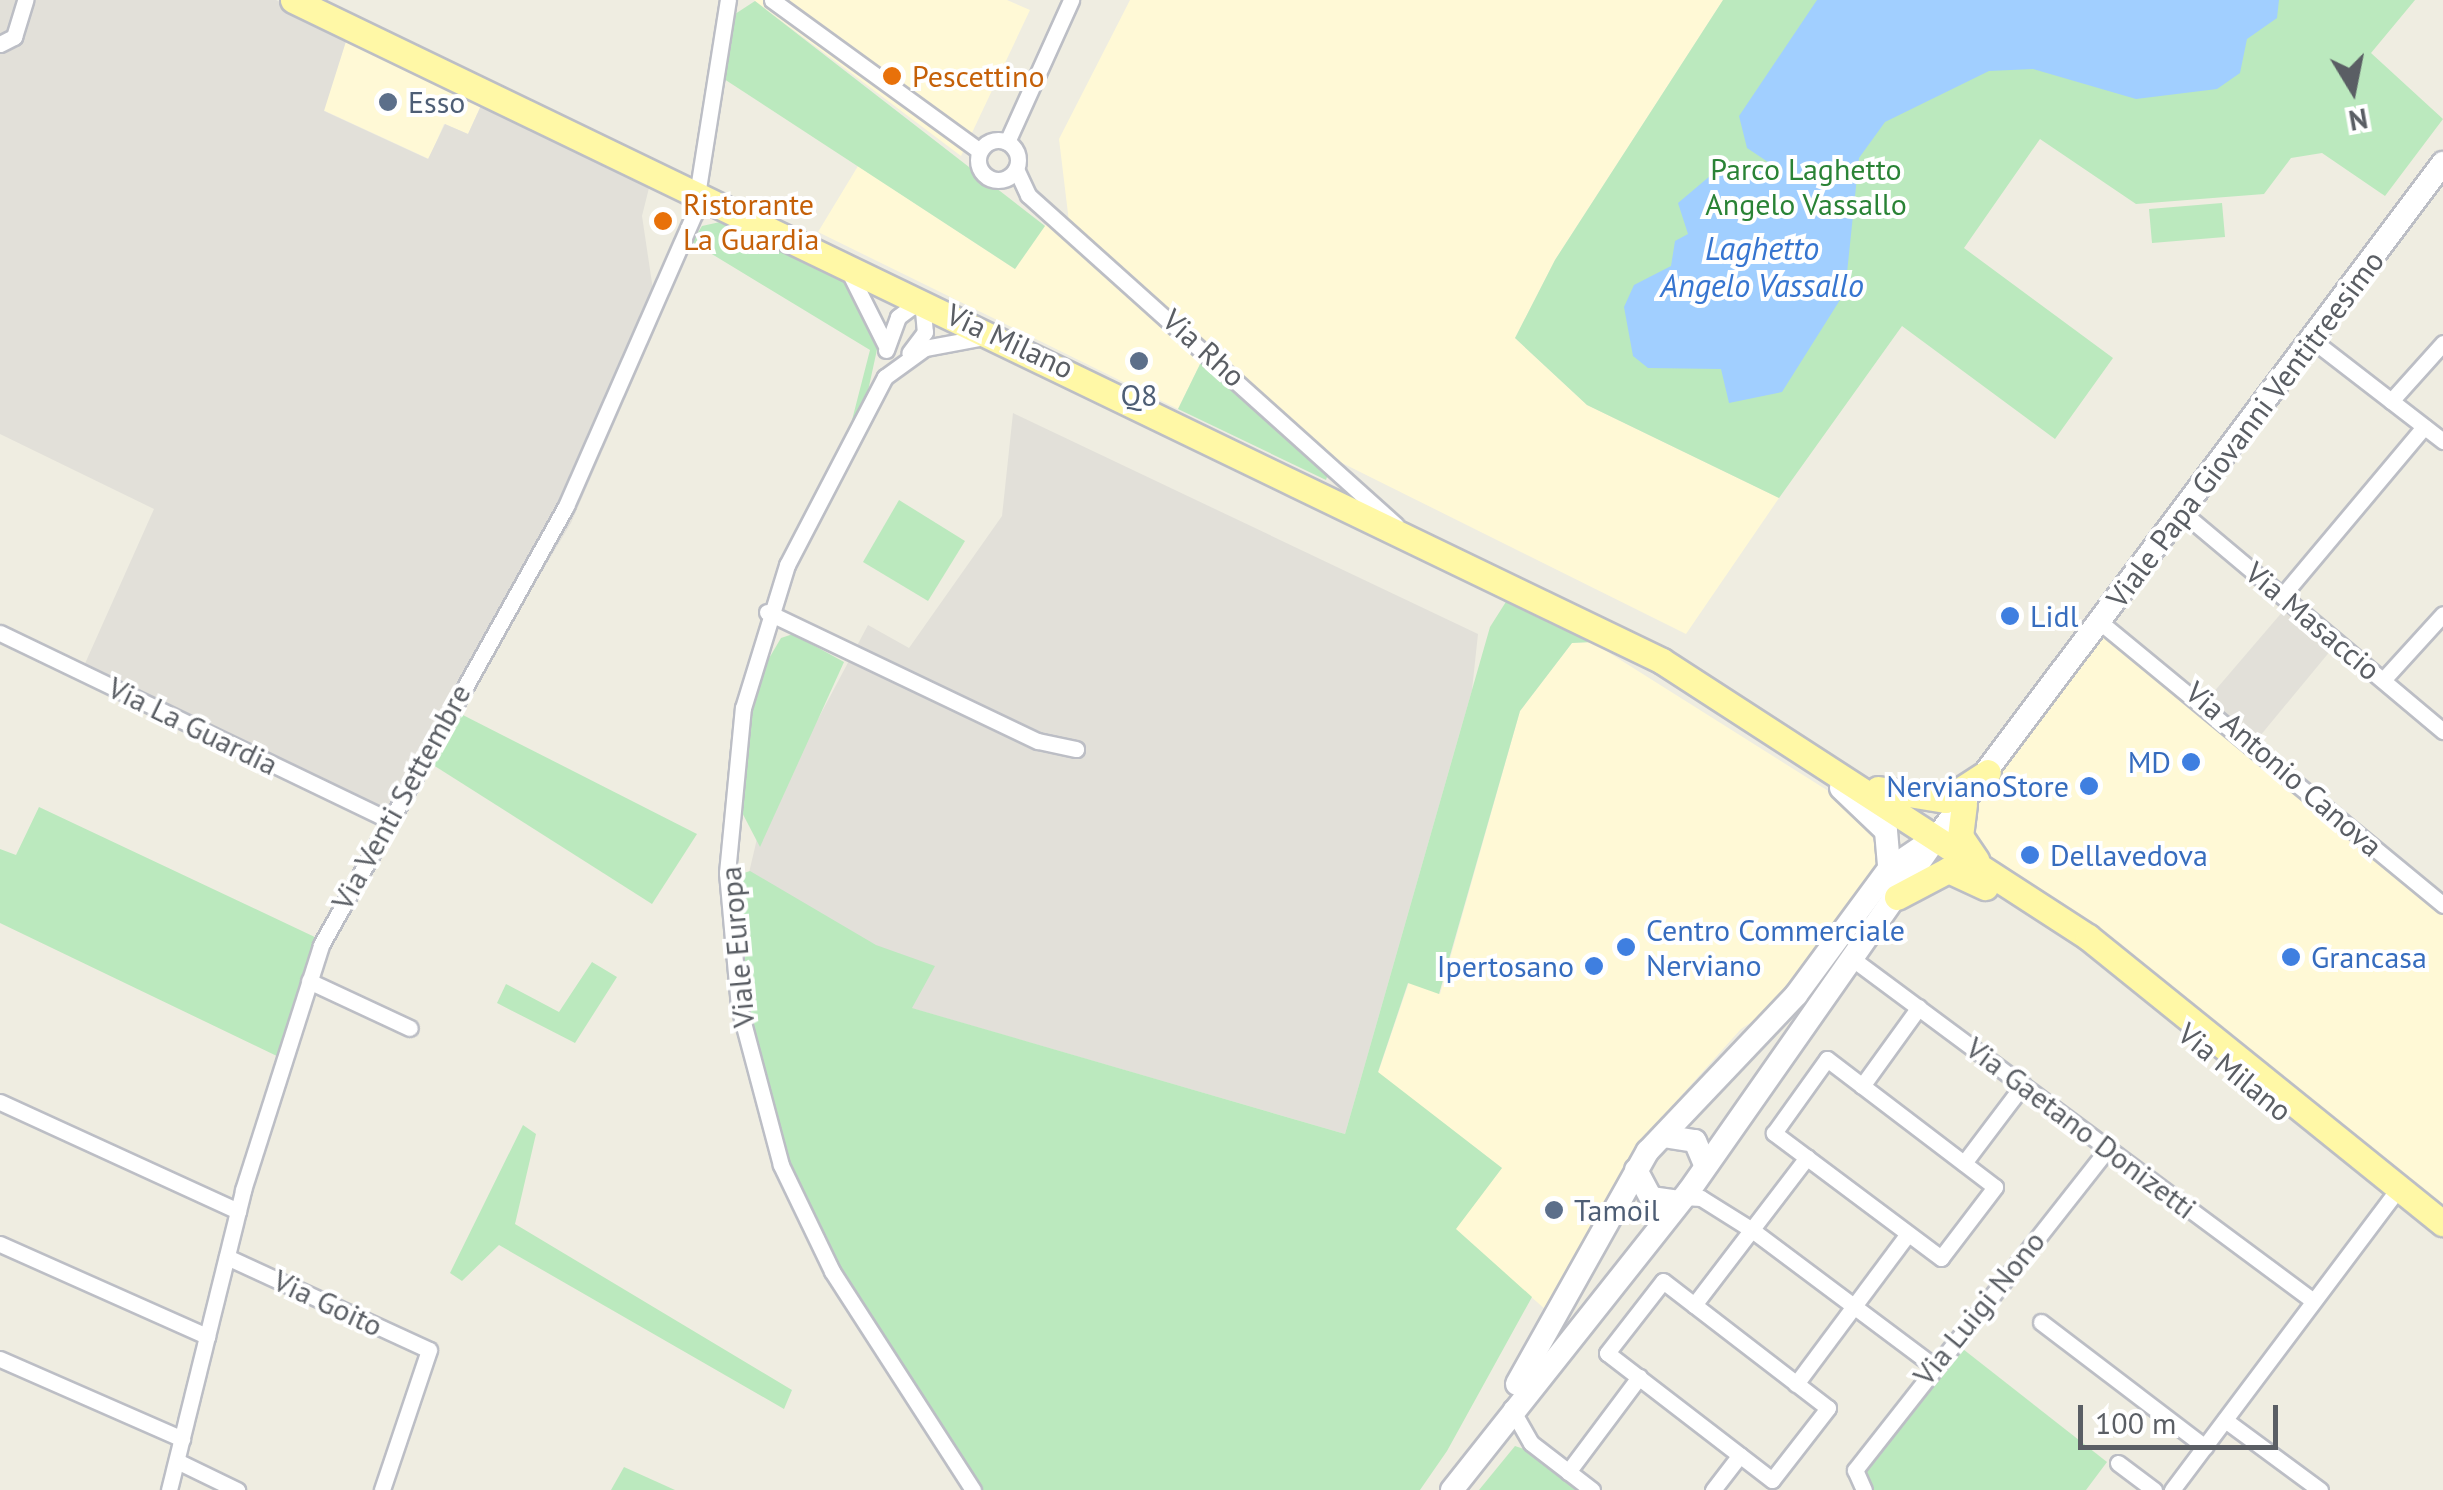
<!DOCTYPE html>
<html>
<head>
<meta charset="utf-8">
<style>
	body { margin:0 }
	#map { position:relative; width:2443px; height:1490px; overflow:hidden; background:#efede1; font-family:"PT Sans",sans-serif }
	div>[style] { position:absolute }
	.commercial>* { inset:0; background:#fff9d6 }
	.industrial>* { inset:0; background:#e2e0d9 }
	.green>* { inset:0; background:#bbe9be }
	.water>* { inset:0; background:#a1cfff }
	.roads { filter:drop-shadow(2px 0 #bcbec5) drop-shadow(-2px 0 #bcbec5) drop-shadow(0 2px #bcbec5) drop-shadow(0 -2px #bcbec5) }
	.street>* { height:15px; margin:-7.5px; padding:0 7.5px; transform-origin:7.5px; border-radius:7.5px; background:#fff }
	.street>.ring { margin:-7.5px; padding:0; box-sizing:content-box; background:none; border:15px solid #fff; border-radius:50% }
	.secondary>* { height:22px; margin:-11px; padding:0 11px; transform-origin:11px; border-radius:11px; background:#fff }
	.primary>* { height:25px; margin:-12.5px; padding:0 12.5px; transform-origin:12.5px; border-radius:12.5px; background:#fff8a6 }
	.dots>* { width:28px; height:28px; translate:-50% -50%; box-sizing:border-box; border:5px solid #fff; border-radius:50% }
	span { translate:-50% -50%; white-space:nowrap; text-align:center; line-height:1.15; -webkit-text-stroke:8px #fff; paint-order:stroke }
	.food-label { font-size:30px; color:#c56008 }
	.left { translate:0 -50%; text-align:left }
	.service-label { font-size:30px; color:#4e5e75 }
	.park-label { font-size:30px; color:#2a8336 }
	.street-label { font-size:30px; color:#5a5e64 }
	.shop-label { font-size:30px; color:#366cbe }
	.right { translate:-100% -50%; text-align:right }
	.water-label { font-size:32px; color:#3675d0; font-style:italic }
	.north { position:absolute; left:2303px; top:40px; width:100px; height:100px; -webkit-text-stroke:8px #fff; paint-order:stroke; rotate:170deg; font-size:28px; font-weight:700; line-height:40px; text-align:center; color:#5a5e64 }
	.north::after { content:''; display:block; margin:auto; width:35px; height:45px; background:#5a5e64; clip-path:polygon(50% 0,100% 100%,50% 72%,0 100%) }
	.scale { position:absolute; left:2078px; top:1405px; width:200px; height:45px; box-sizing:border-box; border:5px solid #5a5e64; border-top:0; padding-left:12px; font-size:30px; line-height:35px; white-space:nowrap; color:#5a5e64; -webkit-text-stroke:8px #fff; paint-order:stroke }
</style>
</head>
<body>
<div id="map">
	<div class="commercial">
		<i style="clip-path:polygon(754px 0,1007px 0,1030px 10px,961px 156px)"></i>
		<i style="clip-path:polygon(1130px 0,1723px 0,1555px 260px,1515px 338px,1587px 405px,1779px 498px,1686px 634px,1336px 460px,1069px 222px,1059px 139px)"></i>
		<i style="clip-path:polygon(348px 35px,484px 99px,468px 134px,444px 124px,429px 159px,323px 110px)"></i>
		<i style="clip-path:polygon(858px 166px,1015px 269px,1048px 221px,1204px 356px,1178px 409px,818px 232px)"></i>
		<i style="clip-path:polygon(2100px 622px,2443px 905px,2443px 1223px,1937px 837px)"></i>
		<i style="clip-path:polygon(1592px 642px,1868px 816px,1879px 866px,1772px 1008px,1741px 1029px,1671px 1107px,1546px 1310px,1455px 1229px,1502px 1168px,1378px 1073px,1409px 982px,1440px 994px,1520px 711px,1572px 643px)"></i>
	</div>
	<div class="industrial">
		<i style="clip-path:polygon(0 0,276px 0,348px 35px,324px 111px,428px 159px,445px 124px,468px 134px,484px 99px,651px 180px,642px 216px,658px 323px,571px 523px,395px 817px,83px 668px,154px 509px,0 434px)"></i>
		<i style="clip-path:polygon(1013px 413px,1478px 634px,1472px 690px,1345px 1134px,911px 1008px,934px 966px,871px 947px,748px 877px,759px 830px,868px 625px,909px 648px,1002px 516px)"></i>
		<i style="clip-path:polygon(2289px 604px,2336px 644px,2255px 742px,2206px 701px)"></i>
	</div>
	<div class="green">
		<i style="clip-path:polygon(1723px 0,2415px 0,2371px 53px,2443px 119px,2385px 196px,2322px 153px,2291px 158px,2264px 194px,2136px 204px,2040px 139px,1964px 248px,2113px 358px,2055px 439px,1902px 326px,1779px 498px,1587px 405px,1515px 338px,1555px 260px)"></i>
		<i style="clip-path:polygon(755px 1px,1045px 226px,1015px 269px,721px 77px,732px 16px)"></i>
		<i style="clip-path:polygon(2222px 203px,2225px 237px,2152px 243px,2149px 209px)"></i>
		<i style="clip-path:polygon(720px 222px,845px 279px,878px 345px,868px 391px,851px 424px,870px 350px,692px 242px,702px 226px)"></i>
		<i style="clip-path:polygon(1204px 356px,1328px 474px,1326px 480px,1178px 409px)"></i>
		<i style="clip-path:polygon(899px 500px,965px 541px,928px 601px,863px 562px)"></i>
		<i style="clip-path:polygon(1509px 597px,1592px 642px,1572px 643px,1520px 711px,1439px 994px,1408px 983px,1378px 1072px,1502px 1168px,1456px 1229px,1532px 1297px,1447px 1451px,1420px 1490px,981px 1490px,824px 1245px,785px 1151px,738px 971px,735px 876px,750px 871px,876px 945px,935px 966px,912px 1008px,1345px 1134px,1490px 627px)"></i>
		<i style="clip-path:polygon(793px 634px,844px 662px,760px 847px,736px 801px,755px 682px,781px 638px)"></i>
		<i style="clip-path:polygon(455px 711px,697px 834px,652px 904px,430px 763px)"></i>
		<i style="clip-path:polygon(39px 807px,319px 939px,281px 1058px,0 923px,0 849px,16px 855px)"></i>
		<i style="clip-path:polygon(592px 962px,617px 977px,575px 1043px,497px 1003px,506px 984px,559px 1012px)"></i>
		<i style="clip-path:polygon(523px 1125px,536px 1134px,515px 1224px,792px 1390px,784px 1409px,499px 1245px,462px 1281px,450px 1273px)"></i>
		<i style="clip-path:polygon(1954px 1342px,2107px 1462px,2086px 1490px,1873px 1490px,1863px 1482px,1861px 1472px)"></i>
		<i style="clip-path:polygon(1515px 1446px,1527px 1450px,1583px 1490px,1479px 1490px)"></i>
		<i style="clip-path:polygon(624px 1467px,675px 1490px,611px 1490px)"></i>
	</div>
	<div class="water">
		<i style="clip-path:polygon(1817px 0,2279px 0,2277px 18px,2247px 39px,2240px 73px,2217px 89px,2136px 99px,2033px 69px,1989px 71px,1885px 122px,1859px 158px,1845px 292px,1782px 392px,1729px 403px,1721px 369px,1648px 368px,1633px 356px,1624px 307px,1634px 285px,1671px 266px,1675px 241px,1688px 234px,1678px 203px,1717px 170px,1774px 166px,1747px 148px,1739px 116px)"></i>
	</div>
	<div class="roads">
		<div class="street">
			<i style="left:772px;top:0;width:257px;rotate:36deg"></i>
			<i style="left:0;top:44px;width:16px;rotate:-27deg"></i>
			<i style="left:14px;top:37px;width:39px;rotate:-73deg"></i>
			<i class="ring" style="left:978px;top:140px;width:25px;height:25px"></i>
			<i style="left:1007px;top:142px;width:156px;rotate:-65.7deg"></i>
			<i style="left:1016px;top:169px;width:29px;rotate:65deg"></i>
			<i style="left:1028px;top:195px;width:494px;rotate:41.9deg"></i>
			<i style="left:851px;top:276px;width:76px;rotate:63.4deg"></i>
			<i style="left:2311px;top:339px;width:167px;rotate:37.7deg"></i>
			<i style="left:886px;top:350px;width:35px;rotate:-70deg"></i>
			<i style="left:898px;top:317px;width:30px;rotate:-37deg"></i>
			<i style="left:922px;top:299px;width:33px;rotate:85deg"></i>
			<i style="left:925px;top:332px;width:26px;rotate:127deg"></i>
			<i style="left:2391px;top:401px;width:78px;rotate:-48.1deg"></i>
			<i style="left:2182px;top:512px;width:341px;rotate:40deg"></i>
			<i style="left:2282px;top:596px;width:221px;rotate:-50deg"></i>
			<i style="left:767px;top:612px;width:300px;rotate:25.5deg"></i>
			<i style="left:1038px;top:741px;width:39px;rotate:12deg"></i>
			<i style="left:2100px;top:622px;width:445px;rotate:39.5deg"></i>
			<i style="left:0;top:633px;width:428px;rotate:25.7deg"></i>
			<i style="left:2383px;top:680px;width:89px;rotate:-47.7deg"></i>
			<i style="left:1850px;top:957px;width:575px;rotate:36.59deg"></i>
			<i style="left:309px;top:981px;width:111px;rotate:25deg"></i>
			<i style="left:1827px;top:1059px;width:211px;rotate:37.3deg"></i>
			<i style="left:1995px;top:1187px;width:89px;rotate:127.3deg"></i>
			<i style="left:1941px;top:1258px;width:209px;rotate:-143.2deg"></i>
			<i style="left:1774px;top:1133px;width:91px;rotate:-54.4deg"></i>
			<i style="left:1862px;top:1086px;width:97px;rotate:-54.2deg"></i>
			<i style="left:0;top:1102px;width:262px;rotate:24.6deg"></i>
			<i style="left:1964px;top:1163px;width:98px;rotate:-52.9deg"></i>
			<i style="left:1683px;top:1197px;width:18px;rotate:3deg"></i>
			<i style="left:1701px;top:1198px;width:60px;rotate:32.1deg"></i>
			<i style="left:1752px;top:1230px;width:224px;rotate:36.8deg"></i>
			<i style="left:0;top:1244px;width:227px;rotate:24deg"></i>
			<i style="left:227px;top:1257px;width:222px;rotate:24.7deg"></i>
			<i style="left:429px;top:1350px;width:148px;rotate:108.6deg"></i>
			<i style="left:1663px;top:1281px;width:208px;rotate:37.6deg"></i>
			<i style="left:1828px;top:1408px;width:91px;rotate:127.9deg"></i>
			<i style="left:1772px;top:1480px;width:208px;rotate:-142.4deg"></i>
			<i style="left:1607px;top:1353px;width:91px;rotate:-52.1deg"></i>
			<i style="left:1694px;top:1305px;width:186px;rotate:-52.6deg"></i>
			<i style="left:2041px;top:1322px;width:206px;rotate:37.3deg"></i>
			<i style="left:0;top:1359px;width:199px;rotate:23.7deg"></i>
			<i style="left:1796px;top:1384px;width:187px;rotate:-53.3deg"></i>
			<i style="left:1511px;top:1408px;width:40px;rotate:60.3deg"></i>
			<i style="left:1531px;top:1443px;width:77px;rotate:37.6deg"></i>
			<i style="left:2225px;top:1420px;width:118px;rotate:36.4deg"></i>
			<i style="left:177px;top:1461px;width:67px;rotate:25.8deg"></i>
			<i style="left:2118px;top:1463px;width:45px;rotate:36.9deg"></i>
			<i style="left:1568px;top:1472px;width:119px;rotate:-53.2deg"></i>
			<i style="left:169px;top:1490px;width:309px;rotate:-76.1deg"></i>
			<i style="left:243px;top:1190px;width:257px;rotate:-72.3deg"></i>
			<i style="left:321px;top:945px;width:503px;rotate:-60.83deg"></i>
			<i style="left:566px;top:506px;width:319px;rotate:-66.3deg"></i>
			<i style="left:694px;top:214px;width:217px;rotate:-81deg"></i>
			<i style="left:973px;top:1490px;width:260px;rotate:-122.8deg"></i>
			<i style="left:832px;top:1271px;width:118px;rotate:-115.7deg"></i>
			<i style="left:781px;top:1165px;width:163px;rotate:-104.9deg"></i>
			<i style="left:739px;top:1007px;width:135px;rotate:-95.1deg"></i>
			<i style="left:727px;top:873px;width:166px;rotate:-84.5deg"></i>
			<i style="left:743px;top:708px;width:150px;rotate:-72.9deg"></i>
			<i style="left:787px;top:565px;width:212px;rotate:-62.5deg"></i>
			<i style="left:885px;top:377px;width:49px;rotate:-35.9deg"></i>
			<i style="left:925px;top:348px;width:61px;rotate:-10.4deg"></i>
			<i style="left:1713px;top:1490px;width:44px;rotate:-52.4deg"></i>
			<i style="left:1864px;top:1490px;width:22px;rotate:-114deg"></i>
			<i style="left:1855px;top:1470px;width:409px;rotate:-51.8deg"></i>
			<i style="left:2172px;top:1490px;width:378px;rotate:-53.1deg"></i>
		</div>
		<div class="secondary">
			<i style="left:1841px;top:788px;width:62px;rotate:43.7deg"></i>
			<i style="left:1886px;top:831px;width:38px;rotate:85deg"></i>
			<i style="left:1663px;top:1136px;width:32px;rotate:9deg"></i>
			<i style="left:1695px;top:1141px;width:25px;rotate:67deg"></i>
			<i style="left:1636px;top:1170px;width:32px;rotate:62deg"></i>
			<i style="left:1651px;top:1198px;width:28px;rotate:8deg"></i>
			<i style="left:1517px;top:1384px;width:267px;rotate:-60.7deg"></i>
			<i style="left:1648px;top:1151px;width:215px;rotate:-46.5deg"></i>
			<i style="left:1796px;top:995px;width:157px;rotate:-53.6deg"></i>
			<i style="left:1889px;top:869px;width:45px;rotate:-34deg"></i>
			<i style="left:1452px;top:1490px;width:382px;rotate:-51.6deg"></i>
			<i style="left:1689px;top:1191px;width:432px;rotate:-55deg"></i>
			<i style="left:1937px;top:837px;width:843px;rotate:-53.1deg"></i>
		</div>
		<div class="primary">
			<i style="left:293px;top:0;width:1520px;rotate:25.77deg"></i>
			<i style="left:1662px;top:661px;width:508px;rotate:32.94deg"></i>
			<i style="left:2088px;top:937px;width:456px;rotate:38.9deg"></i>
			<i style="left:1878px;top:789px;width:68px;rotate:9.3deg"></i>
			<i style="left:1945px;top:800px;width:51px;rotate:-33.1deg"></i>
			<i style="left:1964px;top:804px;width:32px;rotate:97deg"></i>
			<i style="left:1960px;top:836px;width:29px;rotate:56deg"></i>
			<i style="left:1897px;top:897px;width:58px;rotate:-27.9deg"></i>
			<i style="left:1948px;top:870px;width:41px;rotate:24.7deg"></i>
		</div>
	</div>
	<div class="dots">
		<i style="left:892px;top:76px;background:#e8710a"></i>
		<i style="left:388px;top:102px;background:#5c6f8a"></i>
		<i style="left:663px;top:221px;background:#e8710a"></i>
		<i style="left:1139px;top:361px;background:#5c6f8a"></i>
		<i style="left:2010px;top:616px;background:#3f7fe0"></i>
		<i style="left:2191px;top:762px;background:#3f7fe0"></i>
		<i style="left:2089px;top:786px;background:#3f7fe0"></i>
		<i style="left:2030px;top:855px;background:#3f7fe0"></i>
		<i style="left:1626px;top:947px;background:#3f7fe0"></i>
		<i style="left:2291px;top:957px;background:#3f7fe0"></i>
		<i style="left:1594px;top:966px;background:#3f7fe0"></i>
		<i style="left:1554px;top:1210px;background:#5c6f8a"></i>
	</div>
	<div class="food-label">
		<span class="left" style="left:912px;top:76px">Pescettino</span>
		<span class="left" style="left:683px;top:221px">Ristorante<br>La Guardia</span>
	</div>
	<div class="service-label">
		<span class="left" style="left:408px;top:102px">Esso</span>
		<span style="left:1139px;top:395px">Q8</span>
		<span class="left" style="left:1574px;top:1210px">Tamoil</span>
	</div>
	<div class="park-label">
		<span style="left:1806px;top:186px">Parco Laghetto<br>Angelo Vassallo</span>
	</div>
	<div class="street-label">
		<span style="left:1010px;top:341px;rotate:25deg">Via Milano</span>
		<span style="left:1204px;top:348px;rotate:42deg">Via Rho</span>
		<span style="left:2245px;top:429px;rotate:-53deg">Viale Papa Giovanni Ventitreesimo</span>
		<span style="left:2313px;top:621px;rotate:40deg">Via Masaccio</span>
		<span style="left:193px;top:726px;rotate:26deg">Via La Guardia</span>
		<span style="left:2284px;top:769px;rotate:41deg">Via Antonio Canova</span>
		<span style="left:401px;top:797px;rotate:-61deg">Via Venti Settembre</span>
		<span style="left:737px;top:947px;rotate:-95deg">Viale Europa</span>
		<span style="left:2235px;top:1072px;rotate:39deg">Via Milano</span>
		<span style="left:2081px;top:1128px;rotate:37deg">Via Gaetano Donizetti</span>
		<span style="left:328px;top:1303px;rotate:25deg">Via Goito</span>
		<span style="left:1979px;top:1308px;rotate:-51deg">Via Luigi Nono</span>
	</div>
	<div class="shop-label">
		<span class="left" style="left:2030px;top:616px">Lidl</span>
		<span class="right" style="left:2171px;top:762px">MD</span>
		<span class="right" style="left:2069px;top:786px">NervianoStore</span>
		<span class="left" style="left:2050px;top:855px">Dellavedova</span>
		<span class="left" style="left:1646px;top:947px">Centro Commerciale<br>Nerviano</span>
		<span class="left" style="left:2311px;top:957px">Grancasa</span>
		<span class="right" style="left:1574px;top:966px">Ipertosano</span>
	</div>
	<div class="water-label">
		<span style="left:1762px;top:267px">Laghetto<br>Angelo Vassallo</span>
	</div>
	<div class="north">N</div>
	<div class="scale">100 m</div>
</div>
</body>
</html>
